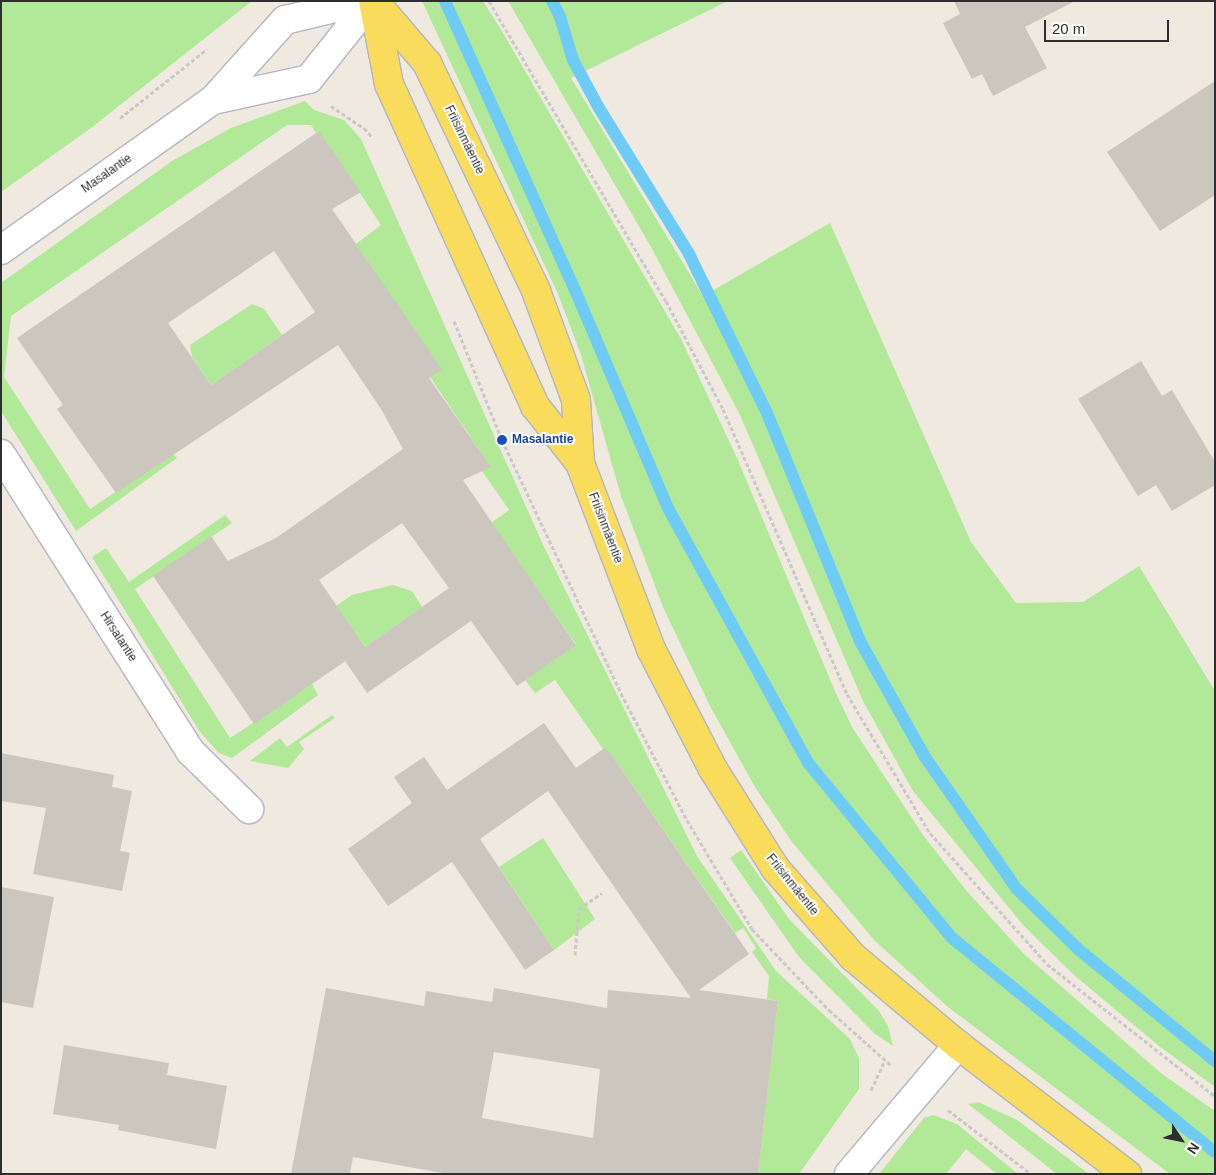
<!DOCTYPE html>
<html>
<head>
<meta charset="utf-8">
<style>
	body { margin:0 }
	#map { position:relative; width:1216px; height:1175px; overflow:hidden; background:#efe9e0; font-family:Arial,sans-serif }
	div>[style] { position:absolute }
	.green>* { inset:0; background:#b1e999 }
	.stream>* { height:12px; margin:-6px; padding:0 6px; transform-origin:6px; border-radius:6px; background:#6ecbf6 }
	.building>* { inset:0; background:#cbc7be }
	.path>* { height:3px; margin-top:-1.5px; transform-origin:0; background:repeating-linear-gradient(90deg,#c9c9c9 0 4px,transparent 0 6.5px) }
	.roads { filter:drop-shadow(1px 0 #b4b5c1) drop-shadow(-1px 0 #b4b5c1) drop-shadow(0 1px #b4b5c1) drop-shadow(0 -1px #b4b5c1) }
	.minor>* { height:28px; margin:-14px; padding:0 14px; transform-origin:14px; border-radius:14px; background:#fff }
	.major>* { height:28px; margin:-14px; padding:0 14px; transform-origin:14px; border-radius:14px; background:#f9dc5b }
	.dots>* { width:14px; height:14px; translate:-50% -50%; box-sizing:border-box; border:2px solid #fff; border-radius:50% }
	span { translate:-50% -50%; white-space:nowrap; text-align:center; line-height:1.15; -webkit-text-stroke:4px #fff; paint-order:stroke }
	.street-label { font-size:12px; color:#2e2e2e }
	.transit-label { font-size:12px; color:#164399; font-weight:700 }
	.left { translate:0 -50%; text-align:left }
	.frame { position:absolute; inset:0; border:2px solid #2e2e2e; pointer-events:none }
	.north { position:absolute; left:1156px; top:1115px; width:50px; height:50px; -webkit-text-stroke:4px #fff; paint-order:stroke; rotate:124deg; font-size:14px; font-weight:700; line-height:20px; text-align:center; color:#2e2e2e }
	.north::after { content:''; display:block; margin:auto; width:18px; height:22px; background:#2e2e2e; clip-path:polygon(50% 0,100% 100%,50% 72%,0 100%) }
	.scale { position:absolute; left:1044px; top:20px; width:125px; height:22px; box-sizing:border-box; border:2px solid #2e2e2e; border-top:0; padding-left:6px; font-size:15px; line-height:18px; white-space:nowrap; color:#2e2e2e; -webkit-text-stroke:4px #fff; paint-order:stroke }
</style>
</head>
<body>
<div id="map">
	<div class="green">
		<i style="clip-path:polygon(1px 1px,252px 1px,91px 128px,1px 192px)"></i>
		<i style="clip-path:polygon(422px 1px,483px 1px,503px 33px,681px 339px,737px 458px,834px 689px,852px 727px,923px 835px,965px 889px,1024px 954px,1162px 1074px,1215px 1111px,1215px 1174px,1170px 1174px,948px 1007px,875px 941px,792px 842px,755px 787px,710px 706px,663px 607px,621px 496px,581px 355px,558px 294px)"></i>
		<i style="clip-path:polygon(508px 1px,728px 1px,571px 78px,703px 296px,830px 223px,971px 542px,1016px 603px,1083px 602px,1139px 566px,1215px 691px,1215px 1087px,1159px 1046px,1074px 975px,1024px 926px,913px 791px,863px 701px,740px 415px,651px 247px)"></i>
		<i style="clip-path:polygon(305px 101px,314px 110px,344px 120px,361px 139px,545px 549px,697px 856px,776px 971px,850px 1039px,859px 1058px,859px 1089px,799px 1174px,758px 1174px,778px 1001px,767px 999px,769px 976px,752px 952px,756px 948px,743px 928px,735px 933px,606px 747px,603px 749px,555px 680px,535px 693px,525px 680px,576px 644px,491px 523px,509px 510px,480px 468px,488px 463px,430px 377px,441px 369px,356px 244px,381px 225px,319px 131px,316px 133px,311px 125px,287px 125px,11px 316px,4px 377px,90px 509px,173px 454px,177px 458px,76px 531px,1px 411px,1px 283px,172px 161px,231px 128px)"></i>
		<i style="clip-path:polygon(252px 304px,264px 309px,282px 335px,211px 385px,192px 357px,190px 345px)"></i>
		<i style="clip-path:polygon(225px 515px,232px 523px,135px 589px,230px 738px,312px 684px,318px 695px,232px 758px,219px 753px,200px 732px,92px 557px,106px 548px,129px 582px)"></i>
		<i style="clip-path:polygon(393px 585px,412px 591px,422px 607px,365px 647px,346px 619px,326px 613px,352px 595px)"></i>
		<i style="clip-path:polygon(332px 715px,335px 718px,299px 742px,304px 749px,288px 768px,250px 761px,280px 738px,287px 747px)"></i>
		<i style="clip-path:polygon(543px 838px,595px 919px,554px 950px,499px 867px)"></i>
		<i style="clip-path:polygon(741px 850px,789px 919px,879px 1011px,888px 1026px,893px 1046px,874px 1033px,799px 957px,730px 858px)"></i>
		<i style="clip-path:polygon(978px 1102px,1017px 1120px,1089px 1174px,1057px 1174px,968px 1104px)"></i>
		<i style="clip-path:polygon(933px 1115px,957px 1124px,1018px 1174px,997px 1174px,966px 1149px,946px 1174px,879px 1174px,924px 1118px)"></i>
	</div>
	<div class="stream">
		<i style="left:445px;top:1px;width:317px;rotate:65.8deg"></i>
		<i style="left:575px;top:290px;width:237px;rotate:66.9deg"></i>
		<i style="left:668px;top:508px;width:292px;rotate:61.2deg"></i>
		<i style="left:809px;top:764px;width:224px;rotate:50.6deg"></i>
		<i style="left:951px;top:937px;width:340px;rotate:39.2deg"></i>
		<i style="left:552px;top:1px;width:18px;rotate:63deg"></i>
		<i style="left:560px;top:17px;width:45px;rotate:73.2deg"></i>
		<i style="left:573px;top:60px;width:55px;rotate:61.6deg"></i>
		<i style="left:599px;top:108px;width:172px;rotate:58.3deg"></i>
		<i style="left:689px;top:254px;width:177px;rotate:63.9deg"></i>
		<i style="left:767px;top:413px;width:248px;rotate:67.8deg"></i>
		<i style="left:861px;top:643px;width:131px;rotate:60.7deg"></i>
		<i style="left:925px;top:757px;width:160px;rotate:55.2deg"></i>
		<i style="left:1016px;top:888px;width:87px;rotate:44.5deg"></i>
		<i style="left:1078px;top:949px;width:177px;rotate:39.3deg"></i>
	</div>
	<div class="building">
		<i style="clip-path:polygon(954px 1px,1075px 1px,1025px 27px,1047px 68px,993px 96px,982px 74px,972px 79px,943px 23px,960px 14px)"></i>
		<i style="clip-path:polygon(1215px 81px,1215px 195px,1160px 231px,1107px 152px)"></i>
		<i style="clip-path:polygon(evenodd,319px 131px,361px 192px,332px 209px,442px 369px,429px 378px,491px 467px,463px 480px,576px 645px,517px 686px,471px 621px,367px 693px,345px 661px,360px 651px,254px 724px,153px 576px,211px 536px,228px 561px,276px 538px,403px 449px,381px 409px,338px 345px,116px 493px,57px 409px,63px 405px,17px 338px,319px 131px,274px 251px,315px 312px,211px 385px,168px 323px,274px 251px,319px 131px,402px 523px,449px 588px,365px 647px,319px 580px,402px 523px)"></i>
		<i style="clip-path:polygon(1141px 361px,1162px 396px,1172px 390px,1215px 462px,1215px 485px,1172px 511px,1156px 485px,1138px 496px,1078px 399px)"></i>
		<i style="clip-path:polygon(evenodd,544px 723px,576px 768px,606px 747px,749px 954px,699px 990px,778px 1001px,758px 1174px,448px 1174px,353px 1157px,350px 1174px,291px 1174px,326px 988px,424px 1006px,426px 991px,492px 1002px,494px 988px,607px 1008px,608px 990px,691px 998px,548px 791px,480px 839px,554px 950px,525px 970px,452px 862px,388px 906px,348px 849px,412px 803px,394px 777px,424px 757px,447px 790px,544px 723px,494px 1052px,600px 1069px,593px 1138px,482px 1118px,494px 1052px)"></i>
		<i style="clip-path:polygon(1px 753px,114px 775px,112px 787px,132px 791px,120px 851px,130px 853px,122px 891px,33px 874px,46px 808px,1px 801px)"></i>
		<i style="clip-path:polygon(1px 887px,54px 897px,33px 1008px,1px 1002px)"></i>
		<i style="clip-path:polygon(64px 1045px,169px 1063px,167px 1075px,227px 1086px,216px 1149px,118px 1130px,119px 1125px,53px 1114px)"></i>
	</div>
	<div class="path">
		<i style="left:489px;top:1px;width:348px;rotate:59.5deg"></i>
		<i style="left:666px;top:301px;width:122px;rotate:62.2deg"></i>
		<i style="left:723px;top:409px;width:311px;rotate:66.5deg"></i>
		<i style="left:847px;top:694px;width:162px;rotate:59.2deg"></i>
		<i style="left:930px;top:833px;width:176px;rotate:48.2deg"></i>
		<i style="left:1047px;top:964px;width:214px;rotate:38.2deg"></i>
		<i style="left:331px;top:106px;width:40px;rotate:34deg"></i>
		<i style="left:364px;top:128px;width:11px;rotate:49deg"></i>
		<i style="left:120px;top:118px;width:111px;rotate:-38.4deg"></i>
		<i style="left:454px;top:321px;width:128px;rotate:68deg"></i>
		<i style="left:502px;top:440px;width:286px;rotate:64.8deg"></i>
		<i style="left:624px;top:699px;width:136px;rotate:62.5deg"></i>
		<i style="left:687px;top:820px;width:127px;rotate:59.2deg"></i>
		<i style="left:752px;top:929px;width:112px;rotate:46.5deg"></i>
		<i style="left:829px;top:1010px;width:84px;rotate:41.6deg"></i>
		<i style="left:575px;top:955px;width:46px;rotate:-85deg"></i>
		<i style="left:579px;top:909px;width:28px;rotate:-35deg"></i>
		<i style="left:871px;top:1090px;width:33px;rotate:-65deg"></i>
		<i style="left:948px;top:1110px;width:105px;rotate:37.6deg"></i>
	</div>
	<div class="roads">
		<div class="minor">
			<i style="left:213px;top:100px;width:98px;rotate:-12.3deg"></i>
			<i style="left:309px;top:79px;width:100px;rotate:-51.5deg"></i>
			<i style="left:1px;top:250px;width:260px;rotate:-35.3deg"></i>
			<i style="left:213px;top:100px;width:108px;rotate:-48deg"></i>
			<i style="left:285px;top:20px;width:81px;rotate:-13.5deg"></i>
			<i style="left:1px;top:454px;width:352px;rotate:57.5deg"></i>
			<i style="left:190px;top:751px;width:83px;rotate:44.5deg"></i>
			<i style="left:849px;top:1174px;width:169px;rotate:-49.8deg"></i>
		</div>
		<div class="major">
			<i style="left:373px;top:1px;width:85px;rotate:79.1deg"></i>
			<i style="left:389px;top:84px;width:354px;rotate:65.6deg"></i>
			<i style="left:535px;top:406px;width:73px;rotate:51.7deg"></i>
			<i style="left:374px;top:1px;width:82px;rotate:49.5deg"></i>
			<i style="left:427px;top:63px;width:253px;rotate:64.4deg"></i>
			<i style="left:536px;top:291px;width:116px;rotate:69.8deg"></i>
			<i style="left:576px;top:400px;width:63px;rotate:86.4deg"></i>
			<i style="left:580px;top:463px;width:199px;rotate:69.1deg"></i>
			<i style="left:651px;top:649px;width:135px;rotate:62.7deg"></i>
			<i style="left:713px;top:769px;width:117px;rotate:57.9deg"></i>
			<i style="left:775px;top:868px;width:118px;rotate:48.8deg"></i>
			<i style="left:853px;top:957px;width:137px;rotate:40deg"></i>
			<i style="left:958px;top:1045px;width:213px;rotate:37.4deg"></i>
		</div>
	</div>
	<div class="dots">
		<i style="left:502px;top:440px;background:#1a4fb4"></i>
	</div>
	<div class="street-label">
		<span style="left:464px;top:140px;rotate:64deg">Friisinmäentie</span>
		<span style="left:107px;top:174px;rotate:-35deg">Masalantie</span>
		<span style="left:605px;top:528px;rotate:69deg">Friisinmäentie</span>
		<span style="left:118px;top:637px;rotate:57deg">Hirsalantie</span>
		<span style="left:792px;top:885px;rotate:51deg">Friisinmäentie</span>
	</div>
	<div class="transit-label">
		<span class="left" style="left:512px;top:440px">Masalantie</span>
	</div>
	<div class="frame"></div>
	<div class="north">N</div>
	<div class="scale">20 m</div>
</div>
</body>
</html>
